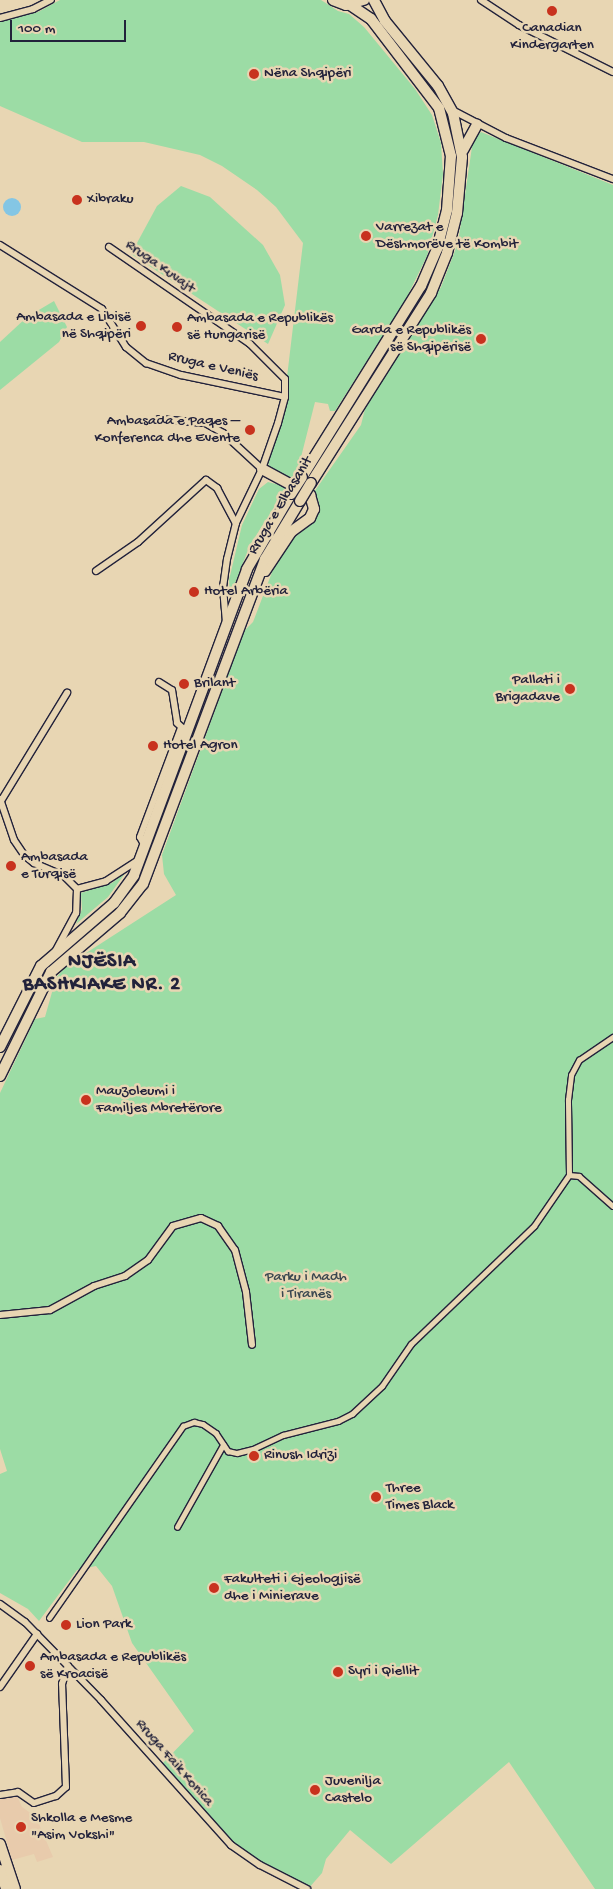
<!DOCTYPE html>
<html>
<head>
<meta charset="utf-8">
<style>
	body { margin:0 }
	#map { position:relative; width:613px; height:1889px; overflow:hidden; background:#e8d6b3; font-family:"Gochi Hand",sans-serif }
	div>[style] { position:absolute }
	.built>* { inset:0; background:#e8cbac }
	.green>* { inset:0; background:#9cdca5 }
	.water>* { inset:0; background:#84c6e4 }
	.round { border-radius:50% }
	.roads { filter:drop-shadow(1px 0 #22223b) drop-shadow(-1px 0 #22223b) drop-shadow(0 1px #22223b) drop-shadow(0 -1px #22223b) }
	.pedestrian>* { height:4.5px; margin:-2.25px; padding:0 2.25px; transform-origin:2.25px; border-radius:2.25px; background:#e8d6b3 }
	.minor>* { height:6px; margin:-3px; padding:0 3px; transform-origin:3px; border-radius:3px; background:#e8d6b3 }
	.primary>* { height:10px; margin:-5px; padding:0 5px; transform-origin:5px; border-radius:5px; background:#e8d6b3 }
	.bridges { filter:drop-shadow(1px 0 #22223b) drop-shadow(-1px 0 #22223b) drop-shadow(0 1px #22223b) drop-shadow(0 -1px #22223b) }
	.primary-bridge>* { height:10px; margin:-5px; padding:0 5px; transform-origin:5px; border-radius:5px; background:#e8d6b3 }
	.dots>* { width:14px; height:14px; translate:-50% -50%; box-sizing:border-box; border:2px solid #e8d6b3; border-radius:50% }
	span { translate:-50% -50%; white-space:nowrap; text-align:center; line-height:1.15; -webkit-text-stroke:5px #e8d6b3; paint-order:stroke }
	.poi-label { font-size:15px; color:#22223b }
	.left { translate:0 -50%; text-align:left }
	.right { translate:-100% -50%; text-align:right }
	.street-label { font-size:15px; color:#22223b }
	.park-label { font-size:15px; color:#3a4750 }
	.district-label { font-size:20px; color:#22223b; font-weight:700; letter-spacing:1px }
	.scale { position:absolute; left:10px; top:20px; width:116px; height:22px; box-sizing:border-box; border:2px solid #22223b; border-top:0; padding-left:6px; font-size:15px; line-height:18px; white-space:nowrap; color:#22223b; -webkit-text-stroke:4px #e8d6b3; paint-order:stroke }
</style>
</head>
<body>
<div id="map">
	<div class="built">
		<i style="clip-path:polygon(12px 1795px,17px 1796px,22px 1807px,36px 1817px,53px 1857px,37px 1862px,34px 1854px,12px 1860px,0 1818px,0 1798px)"></i>
	</div>
	<div class="green">
		<i style="clip-path:polygon(60px 0,321px 0,338px 11px,349px 14px,364px 27px,415px 89px,432px 115px,441px 143px,443px 174px,438px 215px,427px 256px,405px 301px,335px 411px,330px 411px,328px 404px,315px 402px,298px 469px,290px 483px,270px 470px,268px 462px,289px 391px,287px 377px,303px 243px,276px 207px,257px 190px,222px 166px,200px 155px,144px 142px,82px 142px,0 106px,0 22px,38px 12px)"></i>
		<i style="clip-path:polygon(481px 132px,613px 185px,613px 1889px,595px 1889px,509px 1762px,391px 1864px,350px 1830px,326px 1859px,322px 1873px,308px 1889px,238px 1850px,161px 1765px,194px 1731px,132px 1643px,112px 1586px,96px 1566px,77px 1570px,39px 1621px,28px 1609px,0 1593px,0 1474px,7px 1471px,0 1449px,0 1093px,35px 1019px,45px 1017px,56px 978px,66px 966px,176px 895px,164px 874px,162px 855px,244px 631px,253px 622px,274px 567px,290px 541px,314px 522px,318px 515px,319px 502px,314px 492px,361px 425px,365px 409px,441px 287px,458px 243px,473px 140px)"></i>
		<i style="clip-path:polygon(181px 186px,210px 197px,263px 245px,280px 275px,285px 305px,268px 344px,131px 254px,157px 206px)"></i>
		<i style="clip-path:polygon(54px 301px,67px 327px,59px 342px,0 390px,0 342px,27px 317px)"></i>
		<i style="clip-path:polygon(268px 482px,287px 487px,250px 545px,230px 596px,229px 580px,242px 525px,259px 489px)"></i>
		<i style="clip-path:polygon(126px 872px,108px 897px,76px 924px,82px 909px,81px 893px,112px 883px)"></i>
	</div>
	<div class="water">
		<i class="round" style="left:3px;top:198px;width:18px;height:18px"></i>
	</div>
	<div class="roads">
		<div class="pedestrian">
			<i style="left:569px;top:1175px;width:75px;rotate:-90.8deg"></i>
			<i style="left:568px;top:1100px;width:25px;rotate:-83deg"></i>
			<i style="left:571px;top:1075px;width:17px;rotate:-62deg"></i>
			<i style="left:579px;top:1060px;width:41px;rotate:-34.1deg"></i>
			<i style="left:177px;top:1527px;width:94px;rotate:-60.7deg"></i>
			<i style="left:49px;top:1618px;width:234px;rotate:-55.1deg"></i>
			<i style="left:183px;top:1426px;width:12px;rotate:-20deg"></i>
			<i style="left:194px;top:1422px;width:9px;rotate:13deg"></i>
			<i style="left:203px;top:1424px;width:16px;rotate:35deg"></i>
			<i style="left:216px;top:1433px;width:22px;rotate:56deg"></i>
			<i style="left:228px;top:1451px;width:9px;rotate:13deg"></i>
			<i style="left:237px;top:1453px;width:16px;rotate:-14deg"></i>
			<i style="left:253px;top:1449px;width:33px;rotate:-25deg"></i>
			<i style="left:283px;top:1435px;width:57px;rotate:-14.3deg"></i>
			<i style="left:338px;top:1421px;width:16px;rotate:-27deg"></i>
			<i style="left:352px;top:1414px;width:41px;rotate:-43deg"></i>
			<i style="left:382px;top:1386px;width:51px;rotate:-55.4deg"></i>
			<i style="left:411px;top:1344px;width:170px;rotate:-43.8deg"></i>
			<i style="left:534px;top:1226px;width:62px;rotate:-55.5deg"></i>
			<i style="left:569px;top:1175px;width:10px;rotate:6deg"></i>
			<i style="left:579px;top:1176px;width:45px;rotate:41.4deg"></i>
		</div>
		<div class="minor">
			<i style="left:481px;top:0;width:45px;rotate:33.3deg"></i>
			<i style="left:519px;top:25px;width:105px;rotate:26.6deg"></i>
			<i style="left:0;top:18px;width:34px;rotate:-15deg"></i>
			<i style="left:33px;top:9px;width:20px;rotate:-27deg"></i>
			<i style="left:452px;top:110px;width:61px;rotate:27.4deg"></i>
			<i style="left:506px;top:138px;width:115px;rotate:21deg"></i>
			<i style="left:0;top:245px;width:120px;rotate:32.1deg"></i>
			<i style="left:102px;top:309px;width:45px;rotate:57.7deg"></i>
			<i style="left:126px;top:347px;width:26px;rotate:39deg"></i>
			<i style="left:146px;top:363px;width:37px;rotate:19deg"></i>
			<i style="left:181px;top:375px;width:106px;rotate:11.9deg"></i>
			<i style="left:109px;top:247px;width:171px;rotate:34.5deg"></i>
			<i style="left:250px;top:344px;width:49px;rotate:45deg"></i>
			<i style="left:285px;top:379px;width:18px;rotate:90deg"></i>
			<i style="left:285px;top:397px;width:27px;rotate:105deg"></i>
			<i style="left:278px;top:423px;width:49px;rotate:109.2deg"></i>
			<i style="left:262px;top:469px;width:60px;rotate:115.7deg"></i>
			<i style="left:236px;top:523px;width:37px;rotate:104deg"></i>
			<i style="left:227px;top:559px;width:29px;rotate:98deg"></i>
			<i style="left:223px;top:588px;width:35px;rotate:85deg"></i>
			<i style="left:159px;top:419px;width:46px;rotate:5deg"></i>
			<i style="left:205px;top:423px;width:21px;rotate:29deg"></i>
			<i style="left:223px;top:433px;width:53px;rotate:42.7deg"></i>
			<i style="left:96px;top:571px;width:51px;rotate:-34.6deg"></i>
			<i style="left:138px;top:542px;width:92px;rotate:-42.4deg"></i>
			<i style="left:206px;top:480px;width:14px;rotate:36deg"></i>
			<i style="left:217px;top:488px;width:40px;rotate:62deg"></i>
			<i style="left:159px;top:682px;width:15px;rotate:32deg"></i>
			<i style="left:172px;top:690px;width:33px;rotate:81deg"></i>
			<i style="left:177px;top:723px;width:9px;rotate:41deg"></i>
			<i style="left:0;top:799px;width:43px;rotate:71.1deg"></i>
			<i style="left:14px;top:840px;width:18px;rotate:56deg"></i>
			<i style="left:24px;top:855px;width:13px;rotate:39deg"></i>
			<i style="left:34px;top:863px;width:33px;rotate:23deg"></i>
			<i style="left:64px;top:876px;width:18px;rotate:45deg"></i>
			<i style="left:77px;top:889px;width:24px;rotate:92deg"></i>
			<i style="left:76px;top:913px;width:44px;rotate:118.3deg"></i>
			<i style="left:1px;top:801px;width:127px;rotate:-58.6deg"></i>
			<i style="left:145px;top:846px;width:10px;rotate:-119deg"></i>
			<i style="left:140px;top:837px;width:116px;rotate:-69.4deg"></i>
			<i style="left:77px;top:889px;width:30px;rotate:-15deg"></i>
			<i style="left:106px;top:881px;width:40px;rotate:-32.9deg"></i>
			<i style="left:0;top:1315px;width:50px;rotate:-5.7deg"></i>
			<i style="left:50px;top:1310px;width:50px;rotate:-28.6deg"></i>
			<i style="left:94px;top:1286px;width:33px;rotate:-18deg"></i>
			<i style="left:125px;top:1276px;width:28px;rotate:-35deg"></i>
			<i style="left:148px;top:1260px;width:42px;rotate:-53.7deg"></i>
			<i style="left:173px;top:1226px;width:29px;rotate:-16deg"></i>
			<i style="left:201px;top:1218px;width:19px;rotate:25deg"></i>
			<i style="left:218px;top:1226px;width:29px;rotate:55deg"></i>
			<i style="left:235px;top:1250px;width:43px;rotate:75.3deg"></i>
			<i style="left:246px;top:1292px;width:53px;rotate:83.5deg"></i>
			<i style="left:0;top:1604px;width:31px;rotate:36deg"></i>
			<i style="left:25px;top:1622px;width:109px;rotate:45.7deg"></i>
			<i style="left:101px;top:1700px;width:195px;rotate:48.1deg"></i>
			<i style="left:231px;top:1845px;width:35px;rotate:35deg"></i>
			<i style="left:260px;top:1865px;width:53px;rotate:27.1deg"></i>
			<i style="left:0;top:1687px;width:65px;rotate:-55.1deg"></i>
			<i style="left:0;top:1795px;width:18px;rotate:-9deg"></i>
			<i style="left:18px;top:1792px;width:19px;rotate:35deg"></i>
			<i style="left:34px;top:1803px;width:23px;rotate:-18deg"></i>
			<i style="left:56px;top:1796px;width:13px;rotate:-42deg"></i>
			<i style="left:66px;top:1787px;width:103px;rotate:-92.2deg"></i>
			<i style="left:62px;top:1684px;width:19px;rotate:-72deg"></i>
		</div>
		<div class="primary">
			<i style="left:333px;top:0;width:14px;rotate:21deg"></i>
			<i style="left:346px;top:5px;width:19px;rotate:-16deg"></i>
			<i style="left:463px;top:150px;width:29px;rotate:-61deg"></i>
			<i style="left:262px;top:469px;width:55px;rotate:28.4deg"></i>
			<i style="left:310px;top:495px;width:15px;rotate:74deg"></i>
			<i style="left:314px;top:509px;width:10px;rotate:114deg"></i>
			<i style="left:310px;top:518px;width:24px;rotate:144deg"></i>
			<i style="left:291px;top:532px;width:47px;rotate:123.7deg"></i>
			<i style="left:302px;top:477px;width:225px;rotate:-58.1deg"></i>
			<i style="left:421px;top:286px;width:40px;rotate:-66.6deg"></i>
			<i style="left:437px;top:249px;width:40px;rotate:-75.6deg"></i>
			<i style="left:447px;top:210px;width:54px;rotate:-85.8deg"></i>
			<i style="left:451px;top:156px;width:49px;rotate:-104deg"></i>
			<i style="left:439px;top:108px;width:112px;rotate:-127.4deg"></i>
			<i style="left:371px;top:19px;width:25px;rotate:-146deg"></i>
			<i style="left:311px;top:483px;width:225px;rotate:-57.7deg"></i>
			<i style="left:431px;top:293px;width:43px;rotate:-68.2deg"></i>
			<i style="left:447px;top:253px;width:41px;rotate:-76deg"></i>
			<i style="left:457px;top:213px;width:56px;rotate:-84.9deg"></i>
			<i style="left:462px;top:157px;width:45px;rotate:-101.6deg"></i>
			<i style="left:453px;top:113px;width:31px;rotate:-119deg"></i>
			<i style="left:438px;top:86px;width:84px;rotate:-129.2deg"></i>
			<i style="left:385px;top:21px;width:24px;rotate:-118deg"></i>
			<i style="left:0;top:1047px;width:91px;rotate:-63.2deg"></i>
			<i style="left:41px;top:966px;width:96px;rotate:-40.8deg"></i>
			<i style="left:114px;top:903px;width:34px;rotate:-54deg"></i>
			<i style="left:134px;top:875px;width:326px;rotate:-69.7deg"></i>
			<i style="left:247px;top:569px;width:87px;rotate:-59.6deg"></i>
			<i style="left:0;top:1076px;width:116px;rotate:-63.9deg"></i>
			<i style="left:51px;top:972px;width:91px;rotate:-40.5deg"></i>
			<i style="left:120px;top:913px;width:37px;rotate:-52deg"></i>
			<i style="left:143px;top:884px;width:347px;rotate:-69.4deg"></i>
			<i style="left:265px;top:559px;width:68px;rotate:-58.9deg"></i>
			<i style="left:0;top:1844px;width:47px;rotate:71.6deg"></i>
			<i style="left:0;top:1870px;width:20px;rotate:72deg"></i>
		</div>
	</div>
	<div class="bridges">
		<div class="primary-bridge">
			<i style="left:291px;top:494px;width:20px;rotate:-57deg"></i>
			<i style="left:300px;top:501px;width:21px;rotate:-59deg"></i>
		</div>
	</div>
	<div class="dots">
		<i style="left:552px;top:11px;background:#c8321e"></i>
		<i style="left:254px;top:74px;background:#c8321e"></i>
		<i style="left:77px;top:200px;background:#c8321e"></i>
		<i style="left:366px;top:236px;background:#c8321e"></i>
		<i style="left:141px;top:326px;background:#c8321e"></i>
		<i style="left:177px;top:327px;background:#c8321e"></i>
		<i style="left:481px;top:339px;background:#c8321e"></i>
		<i style="left:250px;top:430px;background:#c8321e"></i>
		<i style="left:194px;top:592px;background:#c8321e"></i>
		<i style="left:184px;top:684px;background:#c8321e"></i>
		<i style="left:570px;top:689px;background:#c8321e"></i>
		<i style="left:153px;top:746px;background:#c8321e"></i>
		<i style="left:11px;top:866px;background:#c8321e"></i>
		<i style="left:86px;top:1100px;background:#c8321e"></i>
		<i style="left:254px;top:1456px;background:#c8321e"></i>
		<i style="left:376px;top:1497px;background:#c8321e"></i>
		<i style="left:214px;top:1588px;background:#c8321e"></i>
		<i style="left:66px;top:1625px;background:#c8321e"></i>
		<i style="left:30px;top:1666px;background:#c8321e"></i>
		<i style="left:338px;top:1672px;background:#c8321e"></i>
		<i style="left:315px;top:1790px;background:#c8321e"></i>
		<i style="left:21px;top:1827px;background:#c8321e"></i>
	</div>
	<div class="poi-label">
		<span style="left:552px;top:37px">Canadian<br>Kindergarten</span>
		<span class="left" style="left:264px;top:74px">Nëna Shqipëri</span>
		<span class="left" style="left:87px;top:200px">Xibraku</span>
		<span class="left" style="left:376px;top:236px">Varrezat e<br>Dëshmorëve të Kombit</span>
		<span class="right" style="left:131px;top:326px">Ambasada e Libisë<br>në Shqipëri</span>
		<span class="left" style="left:187px;top:327px">Ambasada e Republikës<br>së Hungarisë</span>
		<span class="right" style="left:471px;top:339px">Garda e Republikës<br>së Shqipërisë</span>
		<span class="right" style="left:240px;top:430px">Ambasada e Paqes –<br>Konferenca dhe Evente</span>
		<span class="left" style="left:204px;top:592px">Hotel Arbëria</span>
		<span class="right" style="left:560px;top:689px">Pallati i<br>Brigadave</span>
		<span class="left" style="left:194px;top:684px">Brilant</span>
		<span class="left" style="left:163px;top:746px">Hotel Agron</span>
		<span class="left" style="left:21px;top:866px">Ambasada<br>e Turqisë</span>
		<span class="left" style="left:96px;top:1100px">Mauzoleumi i<br>Familjes Mbretërore</span>
		<span class="left" style="left:264px;top:1456px">Rinush Idrizi</span>
		<span class="left" style="left:386px;top:1497px">Three<br>Times Black</span>
		<span class="left" style="left:224px;top:1588px">Fakulteti i Gjeologjisë<br>dhe i Minierave</span>
		<span class="left" style="left:76px;top:1625px">Lion Park</span>
		<span class="left" style="left:40px;top:1666px">Ambasada e Republikës<br>së Kroacisë</span>
		<span class="left" style="left:348px;top:1672px">Syri i Qiellit</span>
		<span class="left" style="left:325px;top:1790px">Juvenilja<br>Castelo</span>
		<span class="left" style="left:31px;top:1827px">Shkolla e Mesme<br>"Asim Vokshi"</span>
	</div>
	<div class="street-label">
		<span style="left:160px;top:267px;rotate:35deg">Rruga Kuvajt</span>
		<span style="left:213px;top:367px;rotate:13deg">Rruga e Veniës</span>
		<span style="left:281px;top:506px;rotate:-59deg">Rruga e Elbasanit</span>
		<span style="left:174px;top:1763px;rotate:49deg">Rruga Faik Konica</span>
	</div>
	<div class="park-label">
		<span style="left:306px;top:1286px">Parku i Madh<br>i Tiranës</span>
	</div>
	<div class="district-label">
		<span style="left:102px;top:974px">NJËSIA<br>BASHKIAKE NR. 2</span>
	</div>
	<div class="scale">100 m</div>
</div>
</body>
</html>
